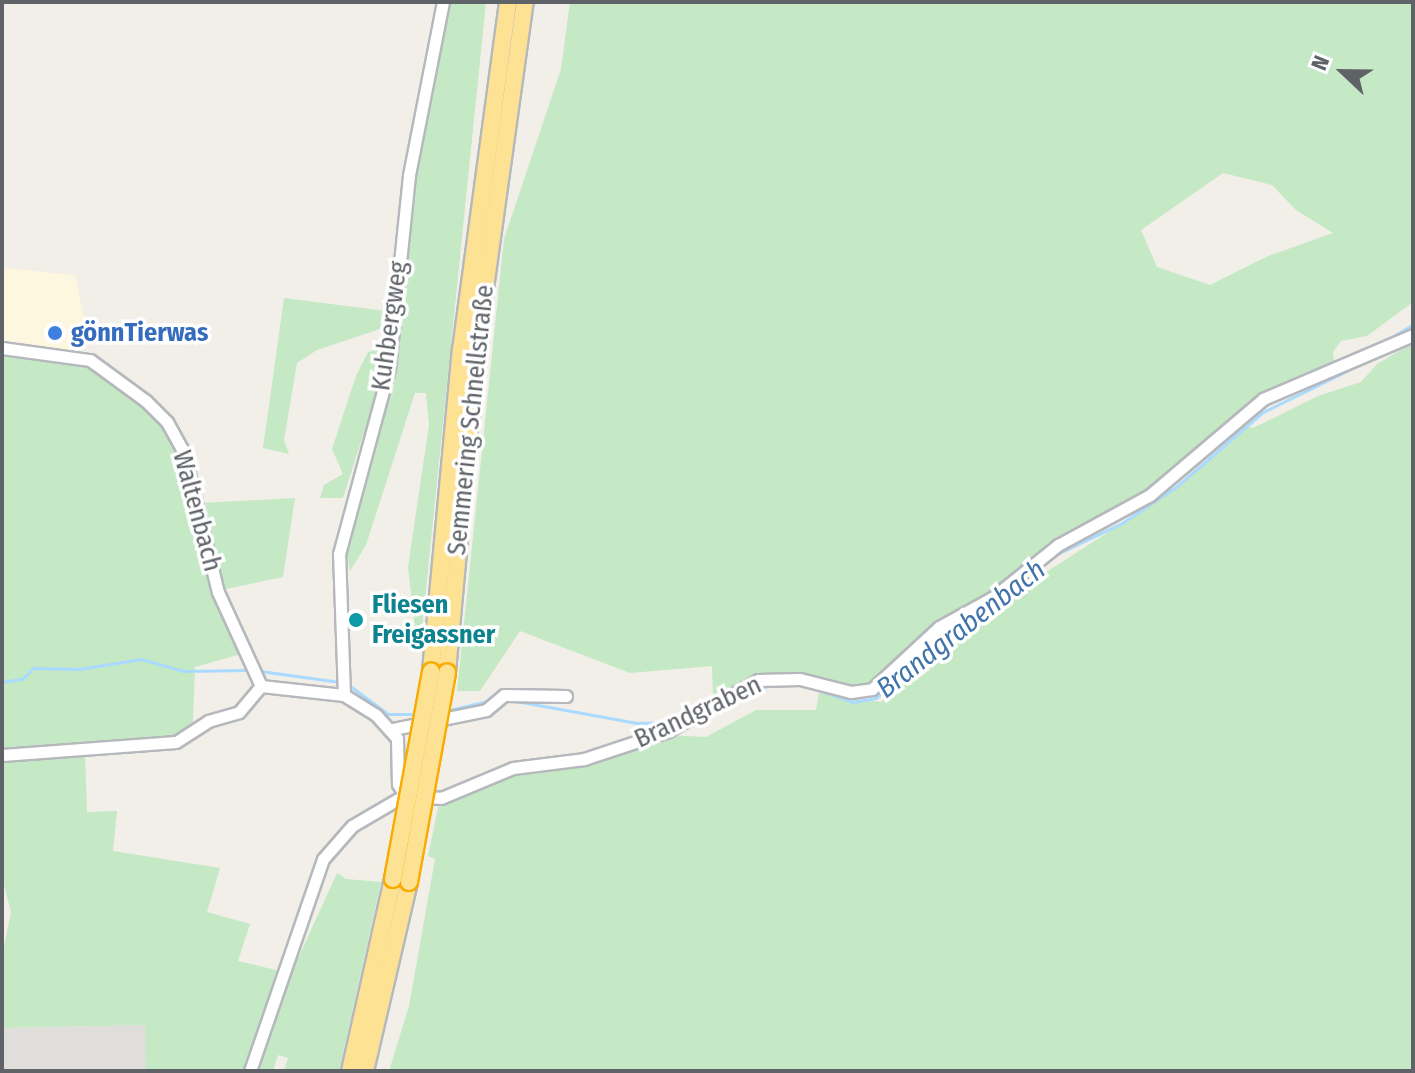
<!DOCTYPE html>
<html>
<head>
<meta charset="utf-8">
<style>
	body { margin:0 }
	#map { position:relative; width:1415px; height:1073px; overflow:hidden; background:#f1efe8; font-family:"Fira Sans Condensed",sans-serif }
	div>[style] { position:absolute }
	.commercial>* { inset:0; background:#fef7e0 }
	.industrial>* { inset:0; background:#e0deda }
	.green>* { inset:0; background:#c5e8c5 }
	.stream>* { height:3px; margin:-1.5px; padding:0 1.5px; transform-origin:1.5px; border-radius:1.5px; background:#aadaff }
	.roads { filter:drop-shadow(2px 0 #b5b8bc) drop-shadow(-2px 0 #b5b8bc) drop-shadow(0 2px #b5b8bc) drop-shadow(0 -2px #b5b8bc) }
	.minor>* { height:11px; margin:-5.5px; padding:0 5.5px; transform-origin:5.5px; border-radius:5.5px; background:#fff }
	.highway>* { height:16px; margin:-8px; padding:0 8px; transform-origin:8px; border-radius:8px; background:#fde293 }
	.bridges { filter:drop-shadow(2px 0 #f9ab00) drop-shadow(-2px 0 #f9ab00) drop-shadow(0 2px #f9ab00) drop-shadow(0 -2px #f9ab00) }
	.highway-bridge>* { height:16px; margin:-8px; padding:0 8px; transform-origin:8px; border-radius:8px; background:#fde293 }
	.dots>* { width:22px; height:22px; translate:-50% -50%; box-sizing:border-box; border:4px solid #fff; border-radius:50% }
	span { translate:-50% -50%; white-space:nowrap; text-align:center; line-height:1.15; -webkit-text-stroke:7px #fff; paint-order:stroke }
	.street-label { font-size:26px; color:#5f6368 }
	.shop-label { font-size:26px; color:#366cbe; font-weight:700 }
	.left { translate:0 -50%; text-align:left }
	.culture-label { font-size:26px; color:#0d838f; font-weight:700 }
	.water-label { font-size:28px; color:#4174aa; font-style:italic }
	.frame { position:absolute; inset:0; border:4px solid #5f6368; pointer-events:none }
	.north { position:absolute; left:1303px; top:32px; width:80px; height:80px; -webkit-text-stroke:6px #fff; paint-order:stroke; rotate:292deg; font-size:22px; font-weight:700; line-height:32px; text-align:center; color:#5f6368 }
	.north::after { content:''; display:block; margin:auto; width:28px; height:36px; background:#5f6368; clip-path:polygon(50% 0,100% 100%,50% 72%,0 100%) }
</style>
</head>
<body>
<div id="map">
	<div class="commercial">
		<i style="clip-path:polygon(2px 268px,75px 275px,89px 341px,81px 351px,2px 343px)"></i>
	</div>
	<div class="industrial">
		<i style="clip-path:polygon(146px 1025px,146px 1071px,2px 1071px,2px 1028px)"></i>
	</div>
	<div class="green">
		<i style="clip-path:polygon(447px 2px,486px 2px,422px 629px,416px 637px,408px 567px,429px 425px,426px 393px,415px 393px,366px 545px,350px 571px,345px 546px,393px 381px,413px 176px)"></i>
		<i style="clip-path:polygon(evenodd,570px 2px,1413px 2px,1413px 302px,1367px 336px,1341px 341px,1333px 352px,1334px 362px,1248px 404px,1159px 485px,968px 607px,867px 685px,844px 689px,772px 672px,713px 698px,712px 666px,630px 673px,520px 631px,480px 691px,457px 691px,504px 239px,561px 69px,570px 2px,1223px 173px,1272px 185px,1296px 210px,1333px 233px,1266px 257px,1210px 285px,1157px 267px,1141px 230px,1223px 173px)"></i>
		<i style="clip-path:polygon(284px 298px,386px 311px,380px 329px,317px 350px,297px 363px,284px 440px,289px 454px,263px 448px)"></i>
		<i style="clip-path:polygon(1413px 343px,1413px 1071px,389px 1071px,409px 1006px,435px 859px,428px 856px,439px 803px,497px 777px,666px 735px,706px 737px,756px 710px,816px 710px,819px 693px,881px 702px,947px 636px,1177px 488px,1244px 426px,1253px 428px,1318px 396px,1361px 382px,1377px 364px)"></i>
		<i style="clip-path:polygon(383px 348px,383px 373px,343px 498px,320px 498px,324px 485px,343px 474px,332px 449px,356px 376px,368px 352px)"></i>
		<i style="clip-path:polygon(2px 351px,86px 363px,131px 393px,163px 425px,180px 454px,214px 593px,241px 654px,195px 667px,193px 722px,177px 738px,4px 751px)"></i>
		<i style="clip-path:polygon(295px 498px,283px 577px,221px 590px,201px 503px)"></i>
		<i style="clip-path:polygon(172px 746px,85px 754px,87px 812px,117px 811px,113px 851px,220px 868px,207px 912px,250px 924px,238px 961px,280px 971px,246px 1071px,146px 1071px,145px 1025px,2px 1028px,2px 957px,11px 912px,2px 877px,2px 760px)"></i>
		<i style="clip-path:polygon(337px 873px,346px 879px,381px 882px,339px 1071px,284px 1071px,288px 1058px,278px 1055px,273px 1071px,252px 1071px,286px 968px,300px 954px)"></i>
	</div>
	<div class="stream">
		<i style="left:1389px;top:339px;width:28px;rotate:-32deg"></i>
		<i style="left:260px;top:671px;width:81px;rotate:7.8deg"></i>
		<i style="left:2px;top:682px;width:20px;rotate:-9deg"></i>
		<i style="left:22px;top:679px;width:16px;rotate:-45deg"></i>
		<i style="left:33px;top:668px;width:46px;rotate:1.2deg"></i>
		<i style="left:79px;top:669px;width:63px;rotate:-9.2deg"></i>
		<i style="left:141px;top:659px;width:44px;rotate:15.9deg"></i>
		<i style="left:183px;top:671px;width:64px;rotate:-0.9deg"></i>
		<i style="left:350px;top:686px;width:47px;rotate:36.4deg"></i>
		<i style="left:388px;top:714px;width:29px"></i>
		<i style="left:807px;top:686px;width:49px;rotate:19.2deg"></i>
		<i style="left:853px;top:702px;width:23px;rotate:-10deg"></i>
		<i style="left:876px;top:698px;width:93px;rotate:-43.3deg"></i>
		<i style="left:944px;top:634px;width:78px;rotate:-30.8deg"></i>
		<i style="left:1011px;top:594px;width:59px;rotate:-41.6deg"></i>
		<i style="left:1055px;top:555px;width:74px;rotate:-25.5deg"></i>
		<i style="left:1122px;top:523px;width:65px;rotate:-33.7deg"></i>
		<i style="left:1176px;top:487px;width:115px;rotate:-40.8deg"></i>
		<i style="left:1263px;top:412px;width:134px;rotate:-26.2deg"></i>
		<i style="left:748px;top:691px;width:29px;rotate:-14deg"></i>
		<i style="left:516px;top:701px;width:123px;rotate:10.3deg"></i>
		<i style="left:637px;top:723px;width:39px;rotate:-1deg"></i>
		<i style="left:445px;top:711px;width:44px;rotate:-13.1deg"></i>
	</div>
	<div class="roads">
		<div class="minor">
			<i style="left:2px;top:348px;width:89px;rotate:7.8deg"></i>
			<i style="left:90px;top:360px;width:69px;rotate:36.2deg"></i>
			<i style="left:146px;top:401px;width:30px;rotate:45deg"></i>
			<i style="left:167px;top:422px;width:35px;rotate:61deg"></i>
			<i style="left:184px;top:453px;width:143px;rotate:76.3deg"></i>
			<i style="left:218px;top:592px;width:103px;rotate:65.4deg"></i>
			<i style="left:261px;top:686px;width:83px;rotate:6.2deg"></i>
			<i style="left:344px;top:695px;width:38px;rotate:32deg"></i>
			<i style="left:376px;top:715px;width:31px;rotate:48deg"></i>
			<i style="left:397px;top:738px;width:46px;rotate:88.8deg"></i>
			<i style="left:398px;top:784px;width:13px;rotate:58deg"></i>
			<i style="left:405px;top:795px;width:61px;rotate:149.7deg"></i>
			<i style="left:352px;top:826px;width:44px;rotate:131.3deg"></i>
			<i style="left:323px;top:859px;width:224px;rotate:109deg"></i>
			<i style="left:344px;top:695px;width:141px;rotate:-92deg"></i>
			<i style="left:339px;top:554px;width:192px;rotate:-74.9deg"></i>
			<i style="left:389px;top:369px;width:195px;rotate:-84.1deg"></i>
			<i style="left:409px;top:175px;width:176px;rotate:-78.9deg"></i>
			<i style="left:393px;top:729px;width:95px;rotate:-11.5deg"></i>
			<i style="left:486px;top:710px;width:23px;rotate:-40deg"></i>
			<i style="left:504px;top:695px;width:62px;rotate:0.9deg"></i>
			<i style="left:2px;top:755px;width:174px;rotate:-4.3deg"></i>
			<i style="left:176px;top:742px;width:38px;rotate:-33deg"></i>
			<i style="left:208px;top:721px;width:32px;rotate:-16deg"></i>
			<i style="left:239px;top:712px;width:34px;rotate:-50deg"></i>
			<i style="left:418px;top:797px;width:23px;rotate:2deg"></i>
			<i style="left:441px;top:798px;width:78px;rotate:-22.6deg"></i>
			<i style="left:513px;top:768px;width:72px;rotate:-7.2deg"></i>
			<i style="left:584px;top:759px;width:89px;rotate:-18.4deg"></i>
			<i style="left:668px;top:731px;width:103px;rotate:-29.5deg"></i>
			<i style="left:758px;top:680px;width:42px;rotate:-1.4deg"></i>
			<i style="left:800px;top:679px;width:53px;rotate:14.3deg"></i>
			<i style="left:851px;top:692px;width:21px;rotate:-8deg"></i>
			<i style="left:872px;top:689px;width:91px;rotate:-42.8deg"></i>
			<i style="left:939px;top:627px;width:60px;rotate:-28.7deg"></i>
			<i style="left:992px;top:598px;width:85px;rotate:-38.8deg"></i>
			<i style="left:1058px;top:545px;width:105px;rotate:-28.5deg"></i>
			<i style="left:1150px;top:495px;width:148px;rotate:-40.3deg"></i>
			<i style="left:1263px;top:399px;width:163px;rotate:-23.1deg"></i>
		</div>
		<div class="highway">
			<i style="left:431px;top:671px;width:322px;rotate:-84.7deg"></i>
			<i style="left:461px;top:350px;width:351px;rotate:-82.3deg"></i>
			<i style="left:447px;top:672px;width:320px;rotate:-84.8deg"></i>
			<i style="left:476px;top:353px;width:354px;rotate:-82.1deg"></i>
			<i style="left:350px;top:1071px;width:197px;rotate:-77.4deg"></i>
			<i style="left:365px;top:1071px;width:194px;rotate:-76.9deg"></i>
		</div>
	</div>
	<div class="bridges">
		<div class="highway-bridge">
			<i style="left:393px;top:879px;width:211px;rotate:-79.6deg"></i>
			<i style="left:409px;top:882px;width:213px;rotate:-79.7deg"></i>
		</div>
	</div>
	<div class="dots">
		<i style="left:55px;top:333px;background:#3f7fe0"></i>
		<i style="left:356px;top:620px;background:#0f9aa8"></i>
	</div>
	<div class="street-label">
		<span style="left:390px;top:326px;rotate:-82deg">Kuhbergweg</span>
		<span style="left:471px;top:420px;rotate:-84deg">Semmering Schnellstraße</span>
		<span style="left:197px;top:511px;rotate:75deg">Waltenbach</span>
		<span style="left:698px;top:712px;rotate:-25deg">Brandgraben</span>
	</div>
	<div class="shop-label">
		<span class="left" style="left:71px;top:333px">gönnTierwas</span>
	</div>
	<div class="culture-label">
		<span class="left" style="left:372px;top:620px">Fliesen<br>Freigassner</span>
	</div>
	<div class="water-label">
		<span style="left:961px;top:629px;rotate:-38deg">Brandgrabenbach</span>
	</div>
	<div class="frame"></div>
	<div class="north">N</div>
</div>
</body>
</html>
